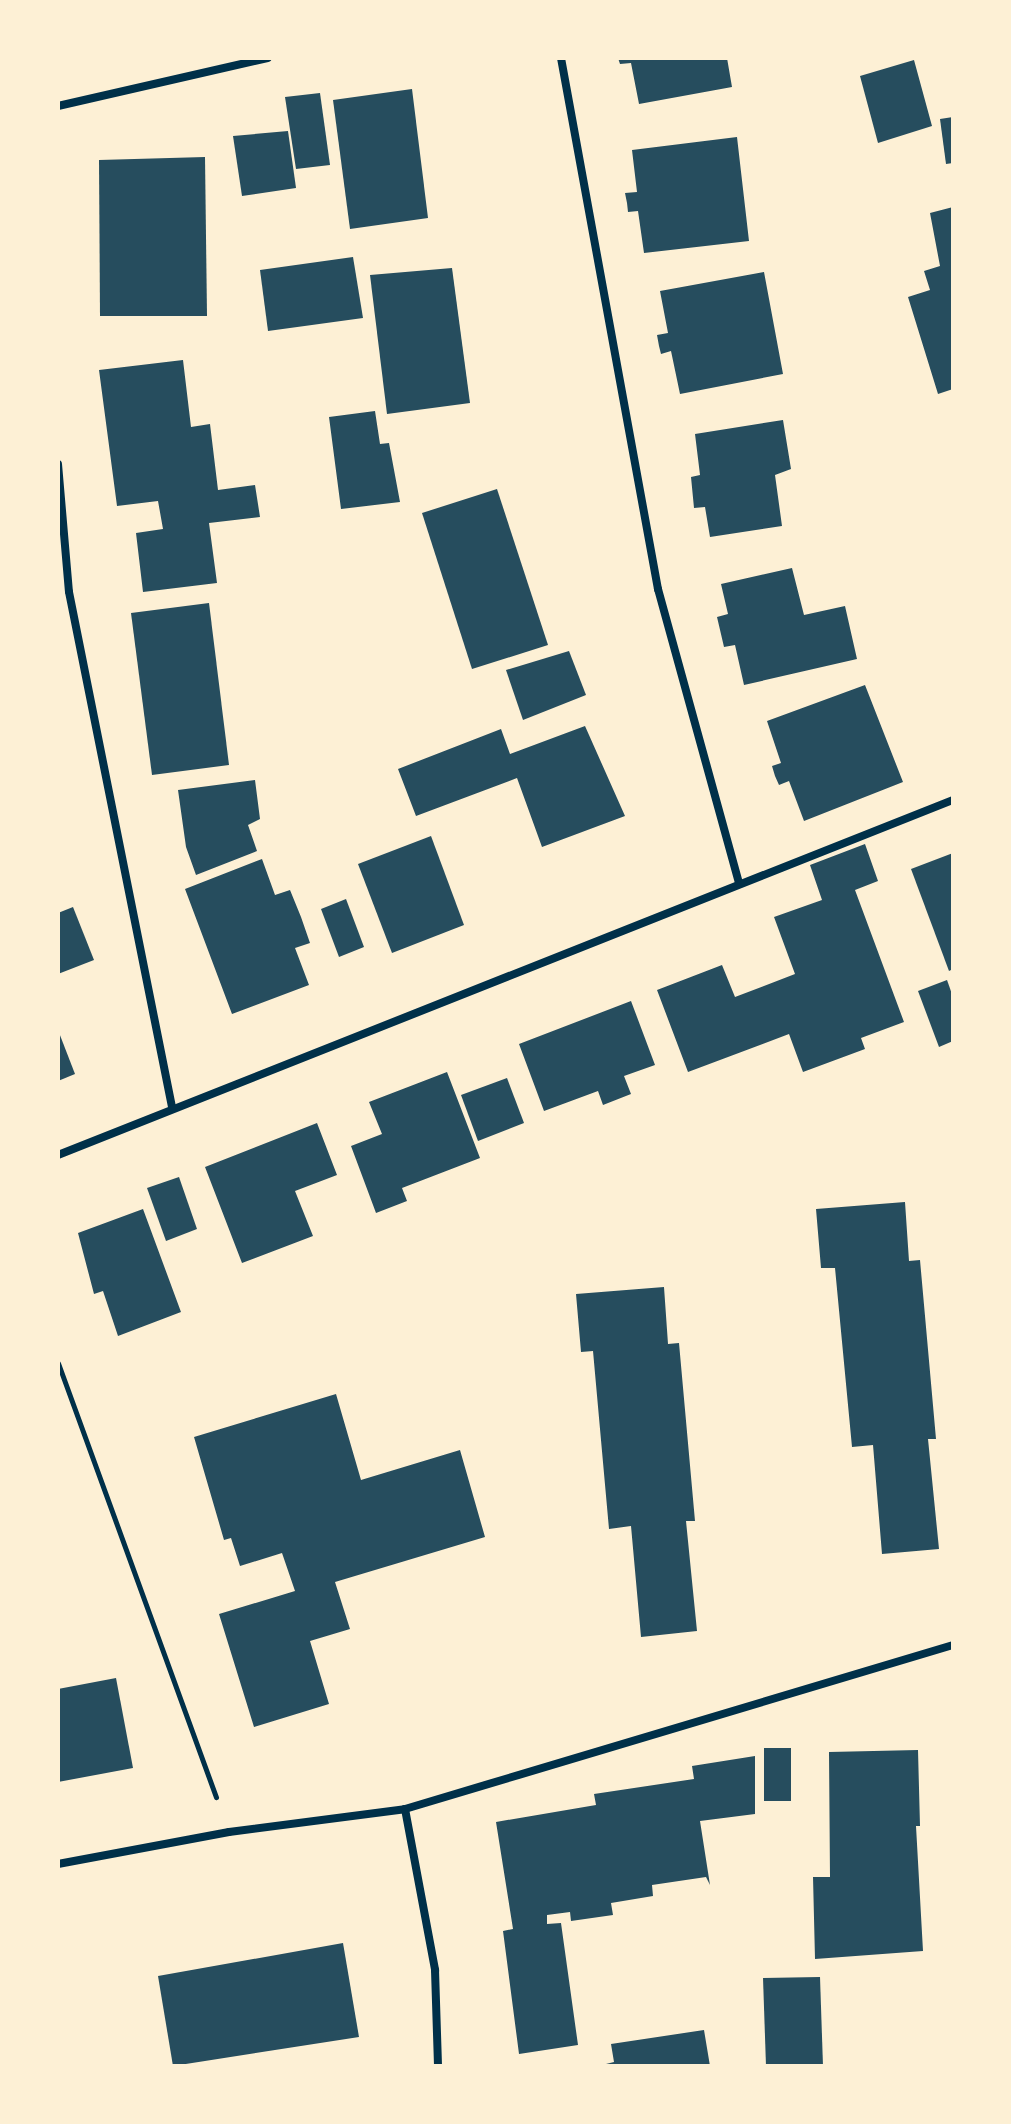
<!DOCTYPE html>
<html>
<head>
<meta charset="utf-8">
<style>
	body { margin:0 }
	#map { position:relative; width:1011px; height:2124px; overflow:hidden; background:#fdf0d5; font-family:"Nunito Sans",sans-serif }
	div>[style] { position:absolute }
	.building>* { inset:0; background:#264d5e }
	.path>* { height:5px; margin:-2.5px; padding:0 2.5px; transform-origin:2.5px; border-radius:2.5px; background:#003049 }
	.minor>* { height:8px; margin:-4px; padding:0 4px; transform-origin:4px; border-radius:4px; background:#003049 }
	span { translate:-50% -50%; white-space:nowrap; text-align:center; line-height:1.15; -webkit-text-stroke:8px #fdf0d5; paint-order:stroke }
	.frame { position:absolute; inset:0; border:60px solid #fdf0d5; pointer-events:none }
</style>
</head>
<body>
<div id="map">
	<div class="building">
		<i style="clip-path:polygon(618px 58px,727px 58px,732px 87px,639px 104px,631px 63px,620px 64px)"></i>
		<i style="clip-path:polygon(914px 60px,932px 126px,878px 143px,860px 76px)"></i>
		<i style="clip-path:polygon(412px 89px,428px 218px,350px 229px,333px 100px)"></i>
		<i style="clip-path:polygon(320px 93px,330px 165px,296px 169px,285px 97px)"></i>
		<i style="clip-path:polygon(953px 117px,953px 163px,946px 164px,940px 119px)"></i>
		<i style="clip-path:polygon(288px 131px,296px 188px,242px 196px,233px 136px)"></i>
		<i style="clip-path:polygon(737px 137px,749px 241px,644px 253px,638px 211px,628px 212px,627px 203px,625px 193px,637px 192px,632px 150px)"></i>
		<i style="clip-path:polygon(205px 157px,207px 316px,100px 316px,99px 160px)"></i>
		<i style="clip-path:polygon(953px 207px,953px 389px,938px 394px,908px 297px,930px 290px,924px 271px,940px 266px,930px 213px)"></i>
		<i style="clip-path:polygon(353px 257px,363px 318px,268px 331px,260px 270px)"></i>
		<i style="clip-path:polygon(452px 268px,470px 403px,387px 414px,370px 275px)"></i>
		<i style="clip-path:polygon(764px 272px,783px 374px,680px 394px,671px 351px,661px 354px,659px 346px,657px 335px,668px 333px,660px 291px)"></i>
		<i style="clip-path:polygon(183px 360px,191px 427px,210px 424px,218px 490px,255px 485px,260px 517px,209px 523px,217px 583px,143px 592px,136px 533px,163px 529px,158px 501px,117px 506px,99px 370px)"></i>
		<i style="clip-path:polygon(375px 411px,380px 444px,389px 443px,400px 502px,341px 509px,329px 417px)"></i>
		<i style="clip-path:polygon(783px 420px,791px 469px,775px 475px,782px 526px,710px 537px,705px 507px,694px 508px,691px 477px,700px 475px,695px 434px)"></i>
		<i style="clip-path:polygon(497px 489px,548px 645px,472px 669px,422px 513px)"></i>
		<i style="clip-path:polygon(792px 568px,804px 615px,845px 606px,857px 659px,744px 685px,735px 645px,724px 647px,717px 617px,728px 614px,721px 584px)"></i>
		<i style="clip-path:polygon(209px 603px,229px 765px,152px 775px,131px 613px)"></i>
		<i style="clip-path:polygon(569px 651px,586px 695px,523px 720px,506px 670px)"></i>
		<i style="clip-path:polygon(865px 685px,903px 782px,804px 821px,789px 781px,779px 785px,775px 776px,772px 766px,781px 763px,767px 721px)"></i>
		<i style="clip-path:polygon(585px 726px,625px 816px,542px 847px,517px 778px,416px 816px,398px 769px,501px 729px,510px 754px)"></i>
		<i style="clip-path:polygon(255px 780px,260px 819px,248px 825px,257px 851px,196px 875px,186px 847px,178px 790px)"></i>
		<i style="clip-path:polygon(431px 836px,464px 925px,392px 953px,358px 864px)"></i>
		<i style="clip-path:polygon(865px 844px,878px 881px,855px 890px,904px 1022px,861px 1038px,865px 1049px,803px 1072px,789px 1034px,688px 1072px,657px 990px,722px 965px,735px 997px,795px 974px,774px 917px,822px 900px,810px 865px)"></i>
		<i style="clip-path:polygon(953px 853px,953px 969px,949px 971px,911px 869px)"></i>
		<i style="clip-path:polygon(262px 859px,275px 895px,290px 890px,301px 917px,310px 943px,295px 948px,309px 985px,232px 1014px,185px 889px)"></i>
		<i style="clip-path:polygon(346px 899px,364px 947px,339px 957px,321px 909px)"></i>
		<i style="clip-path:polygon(73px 907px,94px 960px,58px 974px,58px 913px)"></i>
		<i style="clip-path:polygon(947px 980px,953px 997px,953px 1041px,939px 1047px,918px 991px)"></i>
		<i style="clip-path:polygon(631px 1001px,655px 1065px,624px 1076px,631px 1094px,603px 1105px,598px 1091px,544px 1111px,519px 1044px)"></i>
		<i style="clip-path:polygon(58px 1030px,75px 1074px,58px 1081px)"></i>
		<i style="clip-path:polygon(447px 1072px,480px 1158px,402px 1188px,407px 1201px,376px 1213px,351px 1146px,382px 1134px,369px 1102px)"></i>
		<i style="clip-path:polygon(507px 1078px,524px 1123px,478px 1141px,461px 1095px)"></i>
		<i style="clip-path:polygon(317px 1123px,337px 1175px,295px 1191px,313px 1236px,242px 1263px,205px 1167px)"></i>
		<i style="clip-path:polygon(179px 1177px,197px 1229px,166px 1241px,147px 1188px)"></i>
		<i style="clip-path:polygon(905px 1202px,909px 1261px,920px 1260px,936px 1439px,928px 1439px,939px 1549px,882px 1554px,873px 1445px,852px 1447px,835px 1268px,821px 1268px,816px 1209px)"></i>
		<i style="clip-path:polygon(143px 1209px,181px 1312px,118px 1336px,103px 1291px,94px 1294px,78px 1233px)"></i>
		<i style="clip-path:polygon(664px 1287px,668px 1344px,679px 1343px,695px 1521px,686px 1521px,697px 1631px,641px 1637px,631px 1526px,609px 1529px,593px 1351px,581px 1352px,576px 1294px)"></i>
		<i style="clip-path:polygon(336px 1394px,361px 1480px,460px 1450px,485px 1537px,335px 1582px,350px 1629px,310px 1641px,329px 1704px,254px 1727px,219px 1614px,295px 1591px,282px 1553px,240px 1566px,231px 1538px,224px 1540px,194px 1437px)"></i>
		<i style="clip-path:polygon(116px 1678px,133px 1768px,58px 1782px,58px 1689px)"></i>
		<i style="clip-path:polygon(764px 1748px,791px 1748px,791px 1801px,764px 1801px)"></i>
		<i style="clip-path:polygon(918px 1750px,920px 1826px,916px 1826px,923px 1951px,815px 1959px,813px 1877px,830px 1877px,829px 1752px)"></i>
		<i style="clip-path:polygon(755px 1756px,755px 1814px,700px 1821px,710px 1885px,706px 1877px,652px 1885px,653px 1896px,611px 1903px,613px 1915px,571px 1921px,570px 1912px,547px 1915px,547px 1924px,561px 1923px,578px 2045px,519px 2054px,503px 1931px,513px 1929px,496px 1822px,596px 1805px,594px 1794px,694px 1779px,692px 1766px)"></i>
		<i style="clip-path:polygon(343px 1943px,359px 2037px,173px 2066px,158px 1976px)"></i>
		<i style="clip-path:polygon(820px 1977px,823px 2066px,766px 2066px,763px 1978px)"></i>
		<i style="clip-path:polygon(704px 2030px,710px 2066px,598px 2066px,614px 2062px,611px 2044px)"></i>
	</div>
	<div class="path">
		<i style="left:58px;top:1363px;width:462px;rotate:70deg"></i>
	</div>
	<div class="minor">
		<i style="left:561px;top:58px;width:540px;rotate:79.65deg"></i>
		<i style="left:658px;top:589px;width:305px;rotate:74.6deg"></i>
		<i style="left:58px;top:106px;width:215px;rotate:-12.9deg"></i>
		<i style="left:58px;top:464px;width:128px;rotate:85.1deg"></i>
		<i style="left:69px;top:592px;width:525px;rotate:78.69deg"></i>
		<i style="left:58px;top:1155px;width:963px;rotate:-21.64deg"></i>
		<i style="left:405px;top:1809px;width:164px;rotate:79.4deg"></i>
		<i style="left:435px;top:1970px;width:96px;rotate:88.2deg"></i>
		<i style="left:58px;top:1864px;width:174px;rotate:-10.6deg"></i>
		<i style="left:229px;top:1832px;width:177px;rotate:-7.4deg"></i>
		<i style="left:405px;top:1809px;width:572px;rotate:-16.66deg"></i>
	</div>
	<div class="frame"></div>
</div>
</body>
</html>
